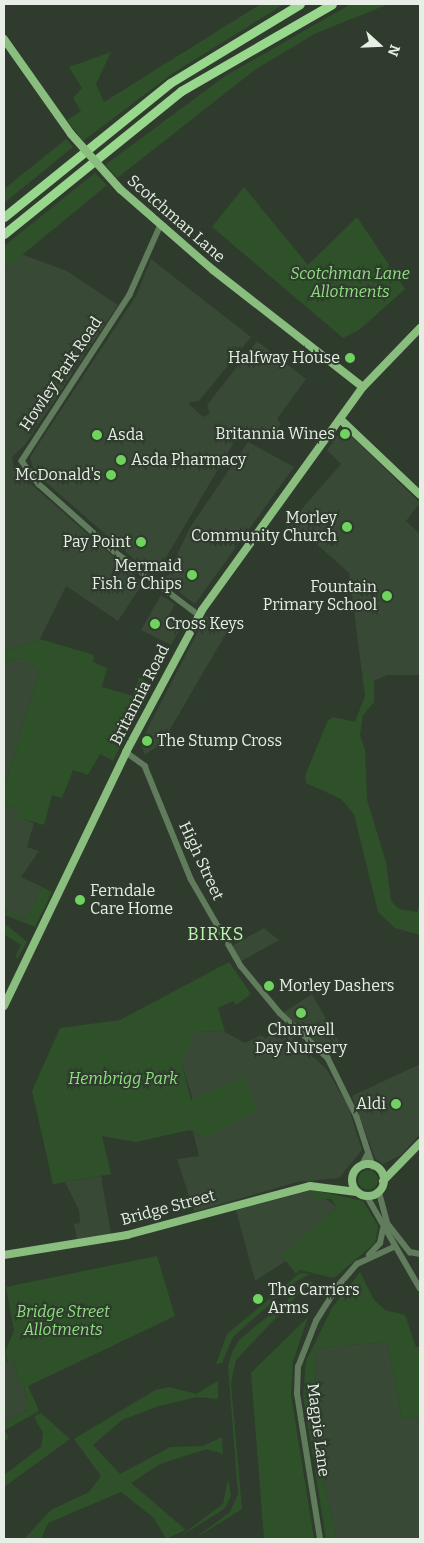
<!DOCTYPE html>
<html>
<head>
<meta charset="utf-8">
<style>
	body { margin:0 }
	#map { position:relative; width:424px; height:1543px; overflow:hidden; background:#2f3b2d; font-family:Bitter,serif }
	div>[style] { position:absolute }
	.built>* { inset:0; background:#384936 }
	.green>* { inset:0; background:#2e5129 }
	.round { border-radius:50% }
	.minor>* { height:5.5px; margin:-2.75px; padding:0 2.75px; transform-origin:2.75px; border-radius:2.75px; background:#617b5d }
	.major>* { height:8px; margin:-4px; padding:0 4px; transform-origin:4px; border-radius:4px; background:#89be7f }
	.major>.ring { margin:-4px; padding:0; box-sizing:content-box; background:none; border:8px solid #89be7f; border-radius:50% }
	.highway>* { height:9px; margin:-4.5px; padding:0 4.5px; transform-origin:4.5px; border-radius:4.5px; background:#98d88d }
	.major-bridge>* { height:8px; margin:-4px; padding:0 4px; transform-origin:4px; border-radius:4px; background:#89be7f }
	.dots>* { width:14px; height:14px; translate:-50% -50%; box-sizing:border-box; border:2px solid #2f3b2d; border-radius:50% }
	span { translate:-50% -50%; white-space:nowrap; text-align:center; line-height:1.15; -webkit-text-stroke:4px #2f3b2d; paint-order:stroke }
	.street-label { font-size:16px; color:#e6eee5 }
	.park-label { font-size:16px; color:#8ee080; font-style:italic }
	.poi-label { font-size:16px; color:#e6eee5 }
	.right { translate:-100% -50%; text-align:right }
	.left { translate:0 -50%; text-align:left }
	.neighbourhood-label { font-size:18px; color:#bef4b5; letter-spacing:1px }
	.frame { position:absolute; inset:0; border:5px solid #e6eee5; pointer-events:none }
	.north { position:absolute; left:354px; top:20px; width:50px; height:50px; -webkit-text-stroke:4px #2f3b2d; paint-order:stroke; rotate:110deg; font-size:14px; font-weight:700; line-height:20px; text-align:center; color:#e6eee5 }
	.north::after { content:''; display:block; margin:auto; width:18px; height:22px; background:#e6eee5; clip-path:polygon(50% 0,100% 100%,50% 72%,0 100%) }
</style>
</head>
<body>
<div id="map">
	<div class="built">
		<i style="clip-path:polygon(21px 254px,67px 271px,118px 305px,25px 445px,12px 457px,14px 469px,143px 583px,118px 621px,66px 586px,40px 639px,4px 652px,4px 270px)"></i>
		<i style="clip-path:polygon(151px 259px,251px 337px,199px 401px,188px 403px,203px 417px,210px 413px,207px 405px,257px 341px,306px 379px,277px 419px,281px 424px,268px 442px,253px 435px,236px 439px,158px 571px,151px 574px,34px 472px,30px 457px,136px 296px)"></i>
		<i style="clip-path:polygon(343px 428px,420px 503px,406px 521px,420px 534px,420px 675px,387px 675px,374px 681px,362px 673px,349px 573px,301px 530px,295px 536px,286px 527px,341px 464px,327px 450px)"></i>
		<i style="clip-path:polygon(248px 442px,294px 467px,195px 604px,164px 581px,191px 526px)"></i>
		<i style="clip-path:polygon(161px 595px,175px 604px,167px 619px,181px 627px,171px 645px,141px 630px)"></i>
		<i style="clip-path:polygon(206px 616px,228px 630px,162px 743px,145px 755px,140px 743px)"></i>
		<i style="clip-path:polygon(20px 658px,40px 671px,4px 788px,4px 664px)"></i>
		<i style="clip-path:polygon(4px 804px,20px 810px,17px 817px,34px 823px,27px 847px,39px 851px,21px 877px,42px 887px,26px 920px,4px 909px)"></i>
		<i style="clip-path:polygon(264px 928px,279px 940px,240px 962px,230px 947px)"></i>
		<i style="clip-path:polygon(312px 994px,342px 1047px,328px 1057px,283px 1013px)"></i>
		<i style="clip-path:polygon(282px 1026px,327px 1070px,348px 1106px,362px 1150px,339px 1178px,297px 1182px,194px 1212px,177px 1159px,199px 1156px,193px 1132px,205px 1138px,182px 1065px,188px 1040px,195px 1031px,225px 1032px,245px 1043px,261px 1035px,265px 1039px)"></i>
		<i style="clip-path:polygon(420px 1064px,420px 1134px,401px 1155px,383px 1164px,375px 1158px,352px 1096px)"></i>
		<i style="clip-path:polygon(101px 1176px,111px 1234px,77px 1240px,74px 1224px,80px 1223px,79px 1210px,65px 1182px)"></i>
		<i style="clip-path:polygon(312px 1190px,337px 1207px,282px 1256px,286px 1261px,255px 1281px,236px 1210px)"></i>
		<i style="clip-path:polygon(388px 1342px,402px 1419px,420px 1417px,420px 1539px,337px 1539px,317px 1453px,315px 1348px)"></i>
		<i style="clip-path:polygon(4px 1346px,7px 1362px,14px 1361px,20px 1384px,24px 1383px,27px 1410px,4px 1424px)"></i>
	</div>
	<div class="green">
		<i style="clip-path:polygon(261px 4px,284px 4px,173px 73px,83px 141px,67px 120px,81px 111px,73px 98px,82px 88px,69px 67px,111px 52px,96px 84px,104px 102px)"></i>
		<i style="clip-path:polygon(351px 4px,389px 4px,316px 33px,256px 69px,117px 178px,105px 165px,225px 76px)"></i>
		<i style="clip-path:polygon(66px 139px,73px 147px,4px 203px,4px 189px)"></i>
		<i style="clip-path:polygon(95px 173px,107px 185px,4px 270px,4px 246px)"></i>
		<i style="clip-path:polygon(244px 187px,308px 265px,357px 217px,405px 289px,359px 330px,343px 338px,212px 227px)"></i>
		<i style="clip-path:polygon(40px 639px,94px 655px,93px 662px,107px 668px,102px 687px,133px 696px,139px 677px,151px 684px,113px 761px,100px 754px,88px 775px,73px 770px,62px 798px,52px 795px,44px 825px,16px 817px,20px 810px,4px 804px,4px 788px,40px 671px,19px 658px,4px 664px,4px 652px)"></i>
		<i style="clip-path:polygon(362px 673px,374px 681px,374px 702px,363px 715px,360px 735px,365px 750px,367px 800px,386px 862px,391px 901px,399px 909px,417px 912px,420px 901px,420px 935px,395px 928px,378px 912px,354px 814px,341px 799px,306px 783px,305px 776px,328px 720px,334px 717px,355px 722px,365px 696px)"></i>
		<i style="clip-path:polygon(42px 887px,52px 892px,35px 927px,5px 915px,6px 910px,26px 920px)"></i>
		<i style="clip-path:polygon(4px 923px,27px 942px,18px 958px,15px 957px,21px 945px,4px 934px)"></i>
		<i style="clip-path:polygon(229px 962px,251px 994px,236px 1005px,233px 1001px,218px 1008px,225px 1032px,195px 1031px,182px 1065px,191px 1100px,243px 1077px,257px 1111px,205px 1138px,190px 1130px,136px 1142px,102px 1136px,111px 1174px,53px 1184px,32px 1091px,60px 1028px,120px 1020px)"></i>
		<i class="round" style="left:358px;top:1170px;width:20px;height:20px"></i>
		<i style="clip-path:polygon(312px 1190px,363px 1201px,378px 1226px,375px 1243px,334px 1278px,300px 1270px,296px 1274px,282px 1256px,337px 1207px,331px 1199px,314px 1199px)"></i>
		<i style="clip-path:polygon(157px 1256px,175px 1316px,28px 1386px,39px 1411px,5px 1430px,9px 1438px,4px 1441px,4px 1424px,27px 1410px,24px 1383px,20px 1384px,14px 1361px,8px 1362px,5px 1352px,14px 1331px,6px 1287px)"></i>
		<i style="clip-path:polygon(360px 1272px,374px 1300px,385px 1310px,405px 1315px,416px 1347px,420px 1347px,420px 1417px,402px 1419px,388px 1342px,315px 1348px,317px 1453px,337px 1539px,326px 1539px,303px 1396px,306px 1361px,332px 1308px)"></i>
		<i style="clip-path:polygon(300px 1273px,310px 1274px,295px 1282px,233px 1337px,222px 1363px,216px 1364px,227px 1334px)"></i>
		<i style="clip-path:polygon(310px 1281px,325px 1289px,304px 1288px,236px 1360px,231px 1383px,242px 1509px,194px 1539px,230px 1512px,238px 1494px,228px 1367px,232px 1352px,239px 1340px)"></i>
		<i style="clip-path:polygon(308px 1317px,293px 1361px,291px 1395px,314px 1539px,264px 1539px,251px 1373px)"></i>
		<i style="clip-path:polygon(218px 1381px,218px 1399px,197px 1397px,159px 1406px,122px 1420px,93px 1445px,120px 1474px,170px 1447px,203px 1446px,222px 1437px,223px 1454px,207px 1449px,160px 1464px,131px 1483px,186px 1530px,166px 1539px,154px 1518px,121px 1492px,48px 1523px,41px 1539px,24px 1539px,51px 1510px,89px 1492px,101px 1476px,74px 1439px,155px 1390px,170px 1387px,196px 1394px)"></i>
		<i style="clip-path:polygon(41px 1413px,70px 1439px,4px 1487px,4px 1475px,41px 1447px,43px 1433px,34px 1417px)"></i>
		<i style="clip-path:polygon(228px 1479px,231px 1496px,224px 1509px,176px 1539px,223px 1504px)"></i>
	</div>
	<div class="minor">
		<i style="left:161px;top:225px;width:77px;rotate:113.9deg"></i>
		<i style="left:130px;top:295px;width:198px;rotate:123deg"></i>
		<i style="left:22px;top:461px;width:29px;rotate:54deg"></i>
		<i style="left:39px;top:484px;width:102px;rotate:41.8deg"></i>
		<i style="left:115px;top:552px;width:105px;rotate:36.9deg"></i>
		<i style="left:126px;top:752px;width:24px;rotate:36deg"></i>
		<i style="left:145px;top:766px;width:122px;rotate:67.8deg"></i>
		<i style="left:191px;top:879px;width:100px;rotate:60.1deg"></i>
		<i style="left:241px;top:966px;width:61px;rotate:50.3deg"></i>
		<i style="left:280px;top:1013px;width:66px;rotate:43.2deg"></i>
		<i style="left:328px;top:1058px;width:66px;rotate:63.8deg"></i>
		<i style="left:357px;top:1117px;width:52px;rotate:71.9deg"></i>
		<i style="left:362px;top:1165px;width:13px;rotate:-63deg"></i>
		<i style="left:379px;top:1191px;width:34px;rotate:75deg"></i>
		<i style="left:388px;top:1224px;width:36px;rotate:52deg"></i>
		<i style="left:367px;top:1196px;width:106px;rotate:60.1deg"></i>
		<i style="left:410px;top:1252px;width:10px;rotate:11deg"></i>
		<i style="left:369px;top:1255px;width:16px;rotate:-47deg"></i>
		<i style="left:380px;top:1243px;width:14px;rotate:-78deg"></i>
		<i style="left:320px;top:1539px;width:147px;rotate:-99deg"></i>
		<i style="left:297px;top:1394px;width:27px;rotate:-88deg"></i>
		<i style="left:298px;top:1367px;width:49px;rotate:-68.6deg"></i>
		<i style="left:316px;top:1321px;width:40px;rotate:-58deg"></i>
		<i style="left:337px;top:1287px;width:30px;rotate:-49deg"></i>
		<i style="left:357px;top:1264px;width:41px;rotate:-24.7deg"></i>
	</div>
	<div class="major">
		<i style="left:4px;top:39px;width:116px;rotate:54.8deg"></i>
		<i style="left:120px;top:189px;width:123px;rotate:41.1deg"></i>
		<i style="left:213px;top:270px;width:190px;rotate:38deg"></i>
		<i style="left:340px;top:419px;width:110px;rotate:43.5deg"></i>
		<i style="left:4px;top:1006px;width:282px;rotate:-64.3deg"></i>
		<i style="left:126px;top:752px;width:161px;rotate:-61.8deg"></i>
		<i style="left:202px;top:610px;width:275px;rotate:-54.2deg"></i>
		<i style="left:363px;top:387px;width:82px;rotate:-46deg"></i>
		<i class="ring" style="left:352px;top:1164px;width:24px;height:24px"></i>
		<i style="left:383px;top:1181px;width:53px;rotate:-45.8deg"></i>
		<i style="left:4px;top:1255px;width:125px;rotate:-9.2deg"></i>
		<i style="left:127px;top:1235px;width:189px;rotate:-15deg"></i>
		<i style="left:310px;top:1186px;width:47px;rotate:7.3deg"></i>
	</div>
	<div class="highway">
		<i style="left:4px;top:217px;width:213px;rotate:-38.9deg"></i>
		<i style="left:170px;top:83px;width:152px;rotate:-31.3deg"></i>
		<i style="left:4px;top:234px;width:228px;rotate:-38.9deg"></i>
		<i style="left:181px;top:91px;width:174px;rotate:-29.9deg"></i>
	</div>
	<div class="major-bridge">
		<i style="left:71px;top:134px;width:74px;rotate:48.3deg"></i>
	</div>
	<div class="dots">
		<i style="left:350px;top:358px;background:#70d35f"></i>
		<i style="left:345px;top:434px;background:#70d35f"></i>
		<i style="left:97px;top:435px;background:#70d35f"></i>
		<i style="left:121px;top:460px;background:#70d35f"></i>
		<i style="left:111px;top:475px;background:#70d35f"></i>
		<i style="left:347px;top:527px;background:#70d35f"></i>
		<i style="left:141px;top:542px;background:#70d35f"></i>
		<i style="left:192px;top:575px;background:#70d35f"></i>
		<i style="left:387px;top:596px;background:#70d35f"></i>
		<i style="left:155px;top:624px;background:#70d35f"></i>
		<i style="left:147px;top:741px;background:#70d35f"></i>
		<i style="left:80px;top:900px;background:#70d35f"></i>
		<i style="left:269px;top:986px;background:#70d35f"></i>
		<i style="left:301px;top:1013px;background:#70d35f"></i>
		<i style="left:396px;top:1104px;background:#70d35f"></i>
		<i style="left:258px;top:1299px;background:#70d35f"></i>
	</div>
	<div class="street-label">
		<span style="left:176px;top:219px;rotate:41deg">Scotchman Lane</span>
		<span style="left:61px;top:374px;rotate:-56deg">Howley Park Road</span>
		<span style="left:140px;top:695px;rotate:-63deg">Britannia Road</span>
		<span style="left:201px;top:861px;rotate:65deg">High Street</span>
		<span style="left:168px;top:1208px;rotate:-15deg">Bridge Street</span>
		<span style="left:318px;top:1430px;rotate:83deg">Magpie Lane</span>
	</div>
	<div class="park-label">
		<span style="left:350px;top:283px">Scotchman Lane<br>Allotments</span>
		<span style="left:123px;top:1079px">Hembrigg Park</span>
		<span style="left:63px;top:1321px">Bridge Street<br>Allotments</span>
	</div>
	<div class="poi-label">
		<span class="right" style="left:340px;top:358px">Halfway House</span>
		<span class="right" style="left:335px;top:434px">Britannia Wines</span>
		<span class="left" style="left:107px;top:435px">Asda</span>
		<span class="left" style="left:131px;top:460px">Asda Pharmacy</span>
		<span class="right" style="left:101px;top:475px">McDonald's</span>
		<span class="right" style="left:337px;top:527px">Morley<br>Community Church</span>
		<span class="right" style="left:131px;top:542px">Pay Point</span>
		<span class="right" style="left:182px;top:575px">Mermaid<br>Fish &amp; Chips</span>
		<span class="right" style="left:377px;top:596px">Fountain<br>Primary School</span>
		<span class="left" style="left:165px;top:624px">Cross Keys</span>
		<span class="left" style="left:157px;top:741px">The Stump Cross</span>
		<span class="left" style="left:90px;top:900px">Ferndale<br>Care Home</span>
		<span class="left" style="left:279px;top:986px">Morley Dashers</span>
		<span style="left:301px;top:1039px">Churwell<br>Day Nursery</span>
		<span class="right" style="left:386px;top:1104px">Aldi</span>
		<span class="left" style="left:268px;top:1299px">The Carriers<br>Arms</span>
	</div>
	<div class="neighbourhood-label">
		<span style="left:216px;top:934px">BIRKS</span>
	</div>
	<div class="frame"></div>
	<div class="north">N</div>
</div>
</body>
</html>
